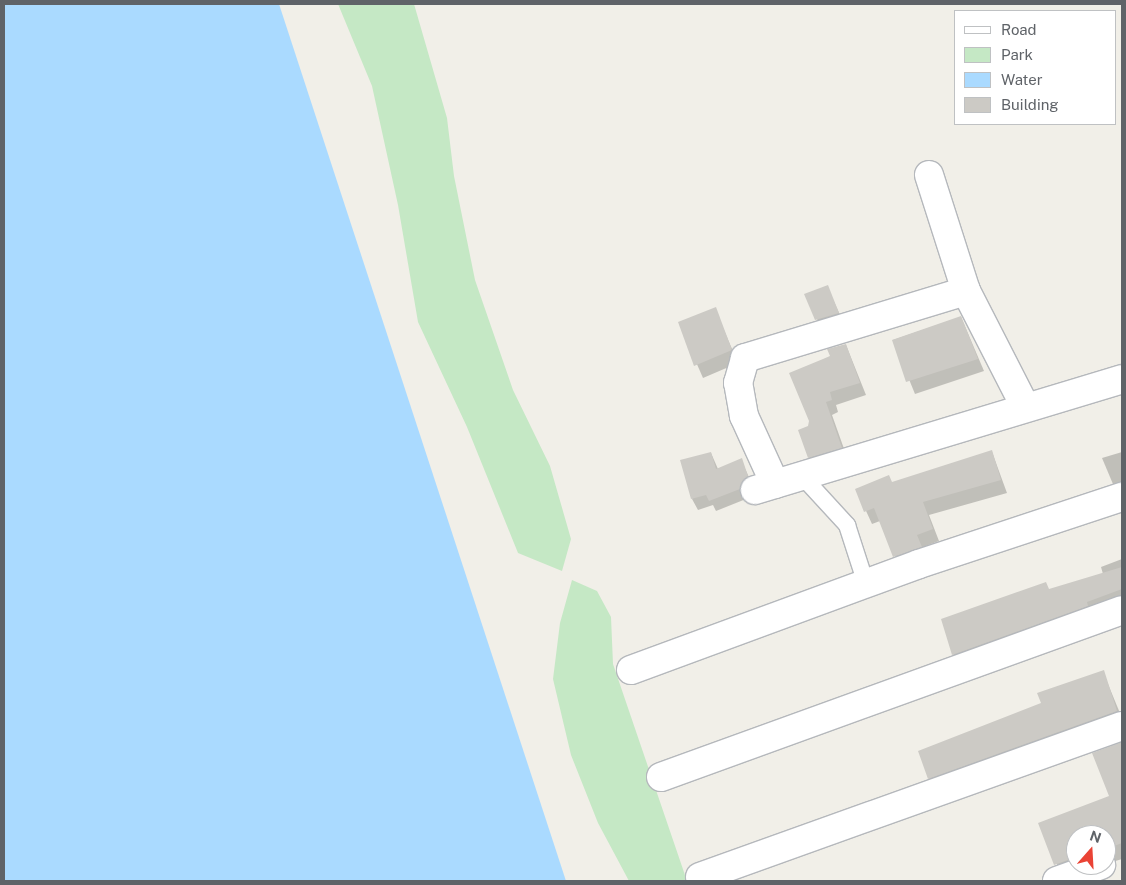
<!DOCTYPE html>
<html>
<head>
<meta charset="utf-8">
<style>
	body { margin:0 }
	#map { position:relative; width:1126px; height:885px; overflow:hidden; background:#f1efe8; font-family:"Public Sans",sans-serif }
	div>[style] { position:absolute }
	.green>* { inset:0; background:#c5e8c5 }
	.water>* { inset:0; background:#aadaff }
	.shadow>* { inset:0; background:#0003 }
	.building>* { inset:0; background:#cccac5 }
	.roads { filter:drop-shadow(1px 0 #b5b8bc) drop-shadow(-1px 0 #b5b8bc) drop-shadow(0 1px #b5b8bc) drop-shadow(0 -1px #b5b8bc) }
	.service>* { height:16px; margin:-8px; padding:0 8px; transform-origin:8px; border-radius:8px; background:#fff }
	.minor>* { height:28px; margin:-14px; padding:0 14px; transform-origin:14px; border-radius:14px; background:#fff }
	span { translate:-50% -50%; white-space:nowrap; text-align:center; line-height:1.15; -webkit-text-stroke:4px #fff; paint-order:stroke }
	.frame { position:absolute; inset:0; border:5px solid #5f6368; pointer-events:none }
	.legend { position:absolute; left:954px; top:10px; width:162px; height:115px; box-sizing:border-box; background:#fff; border:1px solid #bfc1c3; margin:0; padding:6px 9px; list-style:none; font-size:15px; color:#5f6368 }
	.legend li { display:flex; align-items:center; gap:10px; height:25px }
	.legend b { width:25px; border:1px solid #bfc1c3 }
	.north { position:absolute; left:1066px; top:825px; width:50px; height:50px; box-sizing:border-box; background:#fff; border:1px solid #bfc1c3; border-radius:50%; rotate:19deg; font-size:14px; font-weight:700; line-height:20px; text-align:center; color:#5f6368 }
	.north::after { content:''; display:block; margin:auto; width:18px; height:22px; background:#ea4335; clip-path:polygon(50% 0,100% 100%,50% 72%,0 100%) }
</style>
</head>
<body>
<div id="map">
	<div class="green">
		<i style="clip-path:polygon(338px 4px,414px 4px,447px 118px,454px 176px,475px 280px,513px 390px,550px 466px,571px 539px,562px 571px,518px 553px,467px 427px,418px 322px,398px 205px,372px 86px)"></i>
		<i style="clip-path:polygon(572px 580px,597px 591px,611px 617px,613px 664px,687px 881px,629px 881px,598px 823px,571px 755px,553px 679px,560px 623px)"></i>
	</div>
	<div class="water">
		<i style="clip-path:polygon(4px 4px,279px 4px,566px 881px,4px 881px)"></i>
	</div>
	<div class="shadow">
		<i style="clip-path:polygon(827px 286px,845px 326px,823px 332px,806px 295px)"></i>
		<i style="clip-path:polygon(715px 309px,738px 363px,703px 378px,679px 323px)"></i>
		<i style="clip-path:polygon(961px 317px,984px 371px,915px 394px,893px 340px)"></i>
		<i style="clip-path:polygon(846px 345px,866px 395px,836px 405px,838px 412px,832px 415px,848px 460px,816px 469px,809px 457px,810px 427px,824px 361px)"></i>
		<i style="clip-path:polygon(992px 452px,1007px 493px,929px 515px,939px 541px,923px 547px,928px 559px,901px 569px,880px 521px,872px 524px,856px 489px,892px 483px)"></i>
		<i style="clip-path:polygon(1122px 452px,1122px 496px,1118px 496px,1102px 458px)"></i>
		<i style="clip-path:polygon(711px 453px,718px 469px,741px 460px,754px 488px,746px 499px,716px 511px,713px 505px,698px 510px,692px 499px)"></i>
		<i style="clip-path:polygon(1122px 559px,1122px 603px,960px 666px,953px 654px,1050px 590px,1103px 574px,1101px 567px)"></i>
		<i style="clip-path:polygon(1103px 672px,1122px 718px,937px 793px,929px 778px,1043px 704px)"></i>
		<i style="clip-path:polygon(1122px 744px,1122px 859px,1106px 864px,1106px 835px,1076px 835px,1076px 865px,1063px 879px,1040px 823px,1110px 797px,1094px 754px)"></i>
	</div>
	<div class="building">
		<i style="clip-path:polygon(828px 285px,839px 313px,815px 320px,804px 294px)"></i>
		<i style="clip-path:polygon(716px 307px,732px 350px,694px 366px,678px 322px)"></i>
		<i style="clip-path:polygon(961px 316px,978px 359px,906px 382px,892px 340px)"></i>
		<i style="clip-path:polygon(846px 344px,860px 383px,830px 392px,832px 400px,826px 402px,842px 448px,808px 458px,798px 430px,808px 426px,809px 421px,789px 373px,823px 359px,830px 356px,827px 349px)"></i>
		<i style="clip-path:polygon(992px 450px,1001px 480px,923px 502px,933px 529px,917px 535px,922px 547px,893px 557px,874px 508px,864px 512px,855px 489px,889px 475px,892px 482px)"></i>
		<i style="clip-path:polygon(711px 452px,716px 469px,742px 458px,748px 476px,740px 489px,709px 501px,706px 495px,691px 499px,680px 460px)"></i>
		<i style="clip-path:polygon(1122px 567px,1122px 589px,1087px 602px,1088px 606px,952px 655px,941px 619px,1046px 582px,1049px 589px)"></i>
		<i style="clip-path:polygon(1104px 670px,1117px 711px,928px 779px,918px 751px,1041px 703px,1037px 693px)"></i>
		<i style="clip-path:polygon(1122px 742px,1122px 843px,1106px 849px,1106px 835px,1076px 835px,1076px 857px,1054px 865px,1038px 823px,1109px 796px,1092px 753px)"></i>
	</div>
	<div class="roads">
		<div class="service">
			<i style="left:802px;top:476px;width:67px;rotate:47.4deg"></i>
			<i style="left:847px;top:525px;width:62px;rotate:72.1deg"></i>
		</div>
		<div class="minor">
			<i style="left:929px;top:175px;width:122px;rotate:72.3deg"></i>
			<i style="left:966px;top:291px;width:131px;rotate:62.9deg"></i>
			<i style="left:775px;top:484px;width:75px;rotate:-114.5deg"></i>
			<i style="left:744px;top:416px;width:34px;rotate:-100deg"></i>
			<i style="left:738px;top:383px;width:26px;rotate:-74deg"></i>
			<i style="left:745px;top:358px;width:231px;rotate:-16.9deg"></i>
			<i style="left:755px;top:490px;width:383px;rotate:-16.8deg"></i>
			<i style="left:631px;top:670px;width:307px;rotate:-20.2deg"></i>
			<i style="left:919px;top:564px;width:214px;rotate:-18.3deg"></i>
			<i style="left:661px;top:777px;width:490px;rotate:-19.9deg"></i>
			<i style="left:700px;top:877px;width:448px;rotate:-19.7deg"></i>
			<i style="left:1057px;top:881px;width:47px;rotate:-20deg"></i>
		</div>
	</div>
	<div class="frame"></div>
	<ul class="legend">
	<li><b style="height:6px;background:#fff"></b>Road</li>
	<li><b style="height:14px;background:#c5e8c5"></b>Park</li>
	<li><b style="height:14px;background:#aadaff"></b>Water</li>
	<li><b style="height:14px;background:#cccac5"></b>Building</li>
	</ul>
	<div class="north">N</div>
</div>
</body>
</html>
